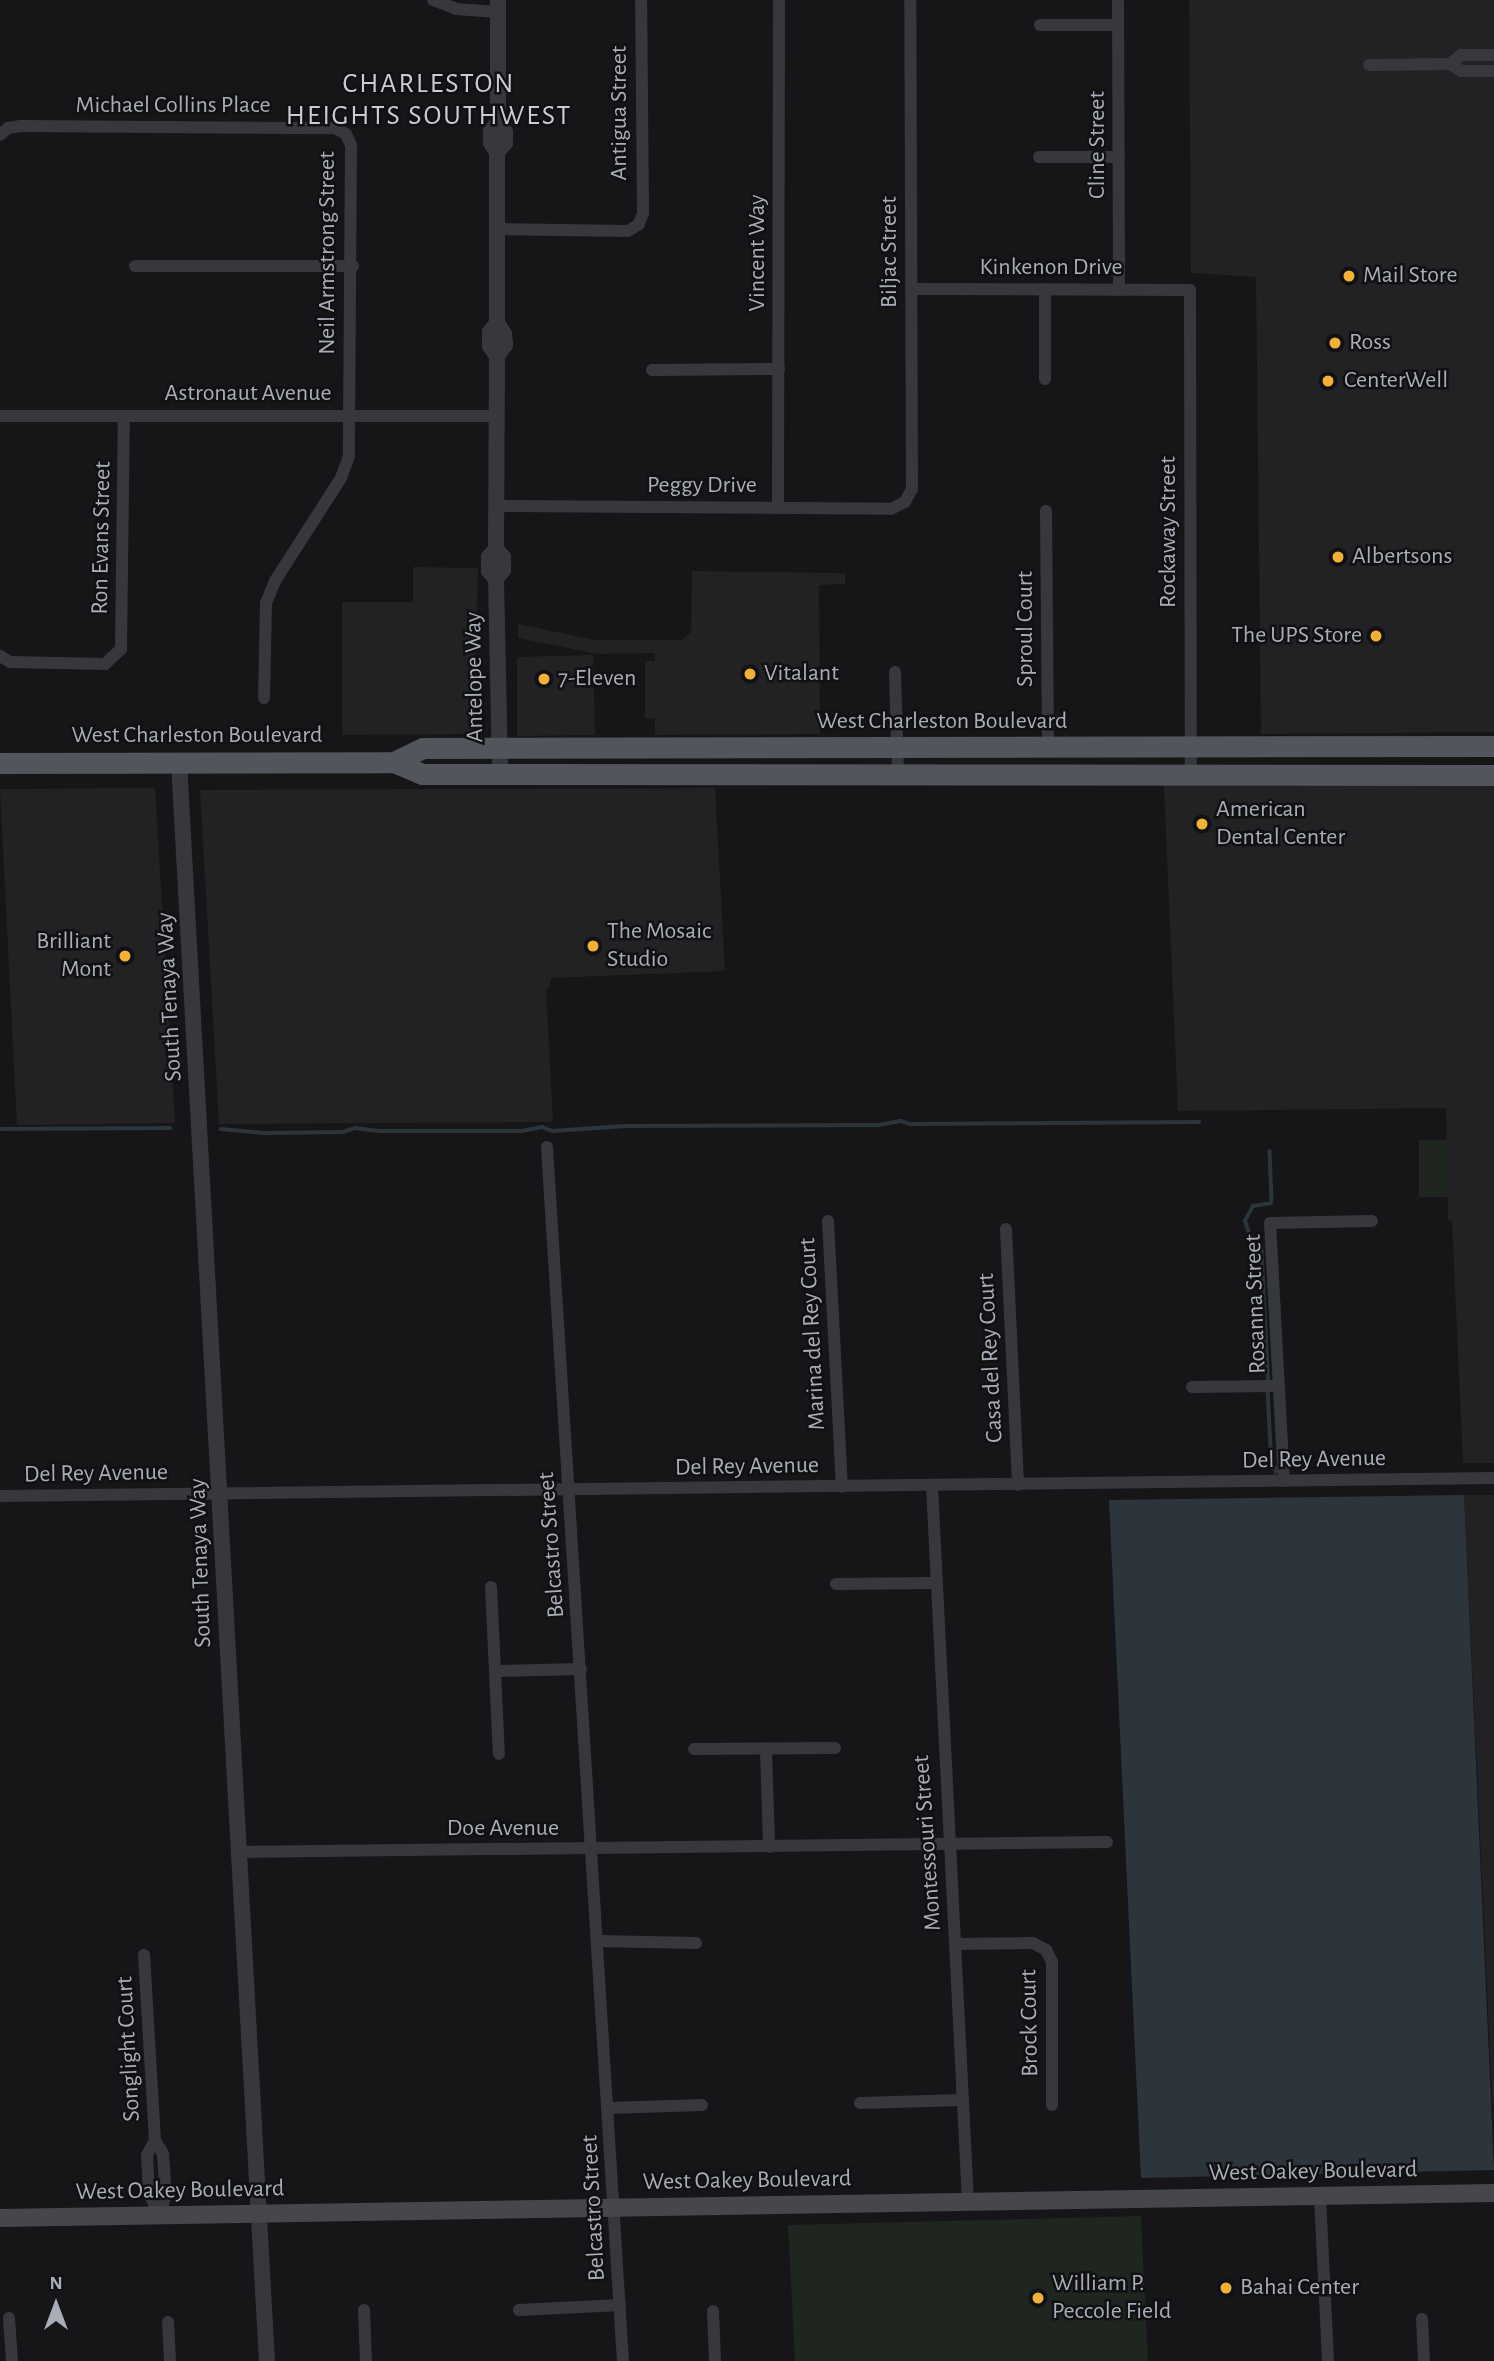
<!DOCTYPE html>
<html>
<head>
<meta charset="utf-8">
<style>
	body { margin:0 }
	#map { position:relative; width:1494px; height:2361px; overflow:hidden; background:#161618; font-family:"Alegreya Sans",sans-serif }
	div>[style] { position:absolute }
	.built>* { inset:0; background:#222225 }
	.green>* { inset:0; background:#1e261f }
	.water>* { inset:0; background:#2c353c }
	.stream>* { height:3.5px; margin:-1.75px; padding:0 1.75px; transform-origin:1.75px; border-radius:1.75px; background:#2c353c }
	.minor>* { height:12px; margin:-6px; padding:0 6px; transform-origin:6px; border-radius:6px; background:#37383d }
	.tertiary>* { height:16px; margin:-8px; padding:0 8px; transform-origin:8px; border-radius:8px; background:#37383d }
	.secondary>* { height:18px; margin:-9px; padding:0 9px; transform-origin:9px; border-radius:9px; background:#45474d }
	.primary>* { height:21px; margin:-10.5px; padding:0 10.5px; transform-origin:10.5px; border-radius:10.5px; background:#53555c }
	.dots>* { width:19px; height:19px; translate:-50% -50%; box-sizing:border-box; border:4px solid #111113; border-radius:50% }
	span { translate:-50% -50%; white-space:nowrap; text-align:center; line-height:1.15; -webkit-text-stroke:5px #111113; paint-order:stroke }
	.street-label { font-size:24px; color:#a8adb8 }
	.poi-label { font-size:24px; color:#a8adb8 }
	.left { translate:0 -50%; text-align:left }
	.right { translate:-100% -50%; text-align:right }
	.quarter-label { font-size:28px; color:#c9ccd4; letter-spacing:2px }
	.north { position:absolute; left:21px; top:2270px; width:70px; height:70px; -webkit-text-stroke:5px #111113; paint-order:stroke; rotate:0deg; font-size:19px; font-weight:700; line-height:28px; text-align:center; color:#a8adb8 }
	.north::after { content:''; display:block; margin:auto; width:24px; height:32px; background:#a8adb8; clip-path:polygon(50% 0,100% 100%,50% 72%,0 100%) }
</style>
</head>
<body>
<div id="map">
	<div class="built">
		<i style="clip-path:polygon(1189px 0,1494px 0,1494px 732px,1261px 734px,1256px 277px,1191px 273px)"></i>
		<i style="clip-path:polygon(413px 567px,478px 568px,473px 730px,466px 734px,342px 735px,342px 602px,413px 602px)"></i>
		<i style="clip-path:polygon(692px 571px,845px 573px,845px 584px,819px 585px,820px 734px,655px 735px,655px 718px,645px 718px,645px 661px,655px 661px,655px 653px,597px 654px,518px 638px,518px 624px,595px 640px,682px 640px,691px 632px)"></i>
		<i style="clip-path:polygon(593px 655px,595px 735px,517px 736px,517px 657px)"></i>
		<i style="clip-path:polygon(1164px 786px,1494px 786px,1494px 1463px,1463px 1463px,1452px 1222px,1448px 1220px,1446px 1108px,1178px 1111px)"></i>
		<i style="clip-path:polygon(155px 788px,175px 1123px,17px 1125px,0 789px)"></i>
		<i style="clip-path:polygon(715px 788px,725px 971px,551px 978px,549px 988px,546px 988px,553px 1122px,219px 1124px,200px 790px)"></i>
		<i style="clip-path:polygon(1464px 1495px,1494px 1495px,1494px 2140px,1480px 1835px)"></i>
	</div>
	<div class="green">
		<i style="clip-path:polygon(1419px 1140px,1448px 1140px,1448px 1197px,1419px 1197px)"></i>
		<i style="clip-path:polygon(1141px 2216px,1148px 2361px,795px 2361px,788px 2225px)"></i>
	</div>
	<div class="water">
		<i style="clip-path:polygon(1464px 1495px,1494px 2170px,1141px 2178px,1109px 1500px)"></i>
	</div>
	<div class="stream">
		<i style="left:0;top:1129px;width:170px;rotate:-0.3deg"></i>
		<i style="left:221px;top:1129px;width:44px;rotate:5.2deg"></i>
		<i style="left:265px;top:1133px;width:78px;rotate:-0.7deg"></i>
		<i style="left:343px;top:1132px;width:13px;rotate:-18deg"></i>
		<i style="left:355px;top:1128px;width:26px;rotate:7deg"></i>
		<i style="left:381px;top:1131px;width:141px"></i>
		<i style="left:522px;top:1131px;width:20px;rotate:-11deg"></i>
		<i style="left:542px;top:1127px;width:12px;rotate:20deg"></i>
		<i style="left:553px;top:1131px;width:72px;rotate:-4deg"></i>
		<i style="left:625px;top:1126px;width:253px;rotate:-0.2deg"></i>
		<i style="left:878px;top:1125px;width:23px;rotate:-10deg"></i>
		<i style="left:901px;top:1121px;width:9px;rotate:18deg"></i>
		<i style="left:910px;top:1124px;width:289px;rotate:-0.4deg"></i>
		<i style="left:1270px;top:1151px;width:49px;rotate:87.7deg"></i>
		<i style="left:1268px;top:1382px;width:136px;rotate:-92.9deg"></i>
		<i style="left:1261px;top:1246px;width:17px;rotate:-135deg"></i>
		<i style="left:1249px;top:1234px;width:14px;rotate:-107deg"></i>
		<i style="left:1245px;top:1221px;width:17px;rotate:-62deg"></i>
		<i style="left:1253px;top:1206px;width:18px;rotate:-9deg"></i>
		<i style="left:1268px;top:1389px;width:79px;rotate:87.1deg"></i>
		<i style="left:1272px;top:1468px;width:4px"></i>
		<i style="left:1276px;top:1468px;width:4px;rotate:90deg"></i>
	</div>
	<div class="minor">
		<i style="left:433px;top:0;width:25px;rotate:21deg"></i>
		<i style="left:456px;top:9px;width:42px;rotate:4.1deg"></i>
		<i style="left:1118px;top:0;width:290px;rotate:89.8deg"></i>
		<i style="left:1040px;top:25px;width:77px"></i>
		<i style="left:1450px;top:64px;width:14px;rotate:-39deg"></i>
		<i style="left:1461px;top:55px;width:33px"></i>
		<i style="left:1369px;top:65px;width:81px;rotate:-0.7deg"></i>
		<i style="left:1450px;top:64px;width:13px;rotate:32deg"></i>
		<i style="left:1461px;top:71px;width:33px"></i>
		<i style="left:0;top:135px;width:11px;rotate:-41deg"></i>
		<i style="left:8px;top:128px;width:13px;rotate:-9deg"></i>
		<i style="left:21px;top:126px;width:314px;rotate:0.4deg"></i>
		<i style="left:335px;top:128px;width:13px;rotate:29deg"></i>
		<i style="left:346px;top:134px;width:12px;rotate:66deg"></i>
		<i style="left:351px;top:145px;width:311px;rotate:90.4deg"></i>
		<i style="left:349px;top:456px;width:23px;rotate:110deg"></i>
		<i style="left:341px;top:478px;width:122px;rotate:122.7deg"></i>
		<i style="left:275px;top:581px;width:24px;rotate:112deg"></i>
		<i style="left:266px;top:603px;width:95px;rotate:91.2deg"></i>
		<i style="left:1039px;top:157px;width:80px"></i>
		<i style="left:497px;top:229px;width:131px;rotate:0.9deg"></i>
		<i style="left:628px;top:231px;width:13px;rotate:-32deg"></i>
		<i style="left:639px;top:224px;width:12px;rotate:-70deg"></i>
		<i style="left:643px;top:213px;width:213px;rotate:-90.5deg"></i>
		<i style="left:135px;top:266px;width:218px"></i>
		<i style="left:912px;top:289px;width:278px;rotate:0.2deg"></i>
		<i style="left:1190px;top:290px;width:483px;rotate:89.9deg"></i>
		<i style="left:652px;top:370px;width:127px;rotate:-0.5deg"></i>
		<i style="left:1045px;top:379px;width:90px;rotate:-90deg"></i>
		<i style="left:0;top:416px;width:497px"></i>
		<i style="left:496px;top:506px;width:395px;rotate:0.4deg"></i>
		<i style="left:891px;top:509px;width:16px;rotate:-27deg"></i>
		<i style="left:905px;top:502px;width:15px;rotate:-62deg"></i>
		<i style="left:912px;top:489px;width:489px;rotate:-90.2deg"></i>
		<i style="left:778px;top:507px;width:507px;rotate:-89.89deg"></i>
		<i style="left:1046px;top:511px;width:237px;rotate:89.5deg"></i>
		<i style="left:0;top:656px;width:12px;rotate:31deg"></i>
		<i style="left:10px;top:662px;width:95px;rotate:1.2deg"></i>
		<i style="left:105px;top:664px;width:22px;rotate:-43deg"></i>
		<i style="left:121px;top:649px;width:233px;rotate:-89.3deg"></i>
		<i style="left:895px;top:672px;width:101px;rotate:88.3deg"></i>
		<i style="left:547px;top:1147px;width:1216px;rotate:86.42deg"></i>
		<i style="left:828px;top:1221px;width:266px;rotate:87deg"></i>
		<i style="left:1006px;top:1229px;width:256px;rotate:87.3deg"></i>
		<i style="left:1192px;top:1387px;width:87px;rotate:-0.7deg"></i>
		<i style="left:1284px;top:1481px;width:258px;rotate:-93.1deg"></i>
		<i style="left:1270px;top:1223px;width:102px;rotate:-1.1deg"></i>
		<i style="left:932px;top:1486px;width:717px;rotate:87.12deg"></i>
		<i style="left:0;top:1496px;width:1494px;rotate:-0.69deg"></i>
		<i style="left:836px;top:1584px;width:99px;rotate:-0.6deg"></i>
		<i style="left:491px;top:1587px;width:167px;rotate:87.3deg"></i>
		<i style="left:496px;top:1671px;width:85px;rotate:-1.3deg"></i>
		<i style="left:694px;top:1749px;width:141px;rotate:-0.4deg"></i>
		<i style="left:766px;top:1750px;width:97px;rotate:88.2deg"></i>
		<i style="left:237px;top:1852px;width:870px;rotate:-0.66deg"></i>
		<i style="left:597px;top:1941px;width:99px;rotate:1.2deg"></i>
		<i style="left:955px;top:1944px;width:78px;rotate:-0.7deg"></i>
		<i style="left:1033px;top:1943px;width:15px;rotate:28deg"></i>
		<i style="left:1046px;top:1950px;width:13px;rotate:63deg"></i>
		<i style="left:1052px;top:1962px;width:143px;rotate:90deg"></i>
		<i style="left:144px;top:1955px;width:185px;rotate:86.6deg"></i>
		<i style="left:155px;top:2140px;width:16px;rotate:60deg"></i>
		<i style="left:163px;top:2154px;width:39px;rotate:86deg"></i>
		<i style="left:166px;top:2193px;width:24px;rotate:105deg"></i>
		<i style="left:860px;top:2103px;width:102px;rotate:-1.7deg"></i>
		<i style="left:608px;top:2108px;width:94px;rotate:-1.8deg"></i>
		<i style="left:155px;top:2140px;width:17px;rotate:118deg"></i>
		<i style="left:147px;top:2155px;width:39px;rotate:87deg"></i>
		<i style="left:149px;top:2194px;width:25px;rotate:63deg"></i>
		<i style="left:1320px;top:2197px;width:164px;rotate:87.2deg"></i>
		<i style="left:364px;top:2310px;width:51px;rotate:87.8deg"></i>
		<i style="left:519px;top:2310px;width:101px;rotate:-2.8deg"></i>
		<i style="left:713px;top:2311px;width:50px;rotate:87.7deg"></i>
		<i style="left:9px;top:2318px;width:43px;rotate:86deg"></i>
		<i style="left:1422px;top:2319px;width:42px;rotate:87.3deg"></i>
		<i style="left:168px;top:2322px;width:39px;rotate:87deg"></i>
	</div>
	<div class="tertiary">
		<i style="left:497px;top:152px;width:12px;rotate:-48deg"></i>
		<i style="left:505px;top:143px;width:11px;rotate:-90deg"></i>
		<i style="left:505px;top:132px;width:12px;rotate:-125deg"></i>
		<i style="left:498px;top:122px;width:122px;rotate:-90deg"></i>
		<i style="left:497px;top:356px;width:14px;rotate:-54deg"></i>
		<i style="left:505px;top:345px;width:11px;rotate:-95deg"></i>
		<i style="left:504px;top:334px;width:13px;rotate:-122deg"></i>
		<i style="left:496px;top:549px;width:11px;rotate:131deg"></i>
		<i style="left:489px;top:557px;width:14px;rotate:90deg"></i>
		<i style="left:489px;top:571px;width:11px;rotate:49deg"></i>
		<i style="left:496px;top:579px;width:195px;rotate:88.8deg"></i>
		<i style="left:496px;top:579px;width:11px;rotate:-52deg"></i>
		<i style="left:503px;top:570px;width:13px;rotate:-90deg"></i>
		<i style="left:503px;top:557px;width:11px;rotate:-131deg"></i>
		<i style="left:496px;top:549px;width:193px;rotate:-89.7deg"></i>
		<i style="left:497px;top:356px;width:12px;rotate:-125deg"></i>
		<i style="left:490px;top:346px;width:14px;rotate:-90deg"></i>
		<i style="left:490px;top:332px;width:11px;rotate:-52deg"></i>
		<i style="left:497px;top:323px;width:171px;rotate:-90deg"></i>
		<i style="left:497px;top:152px;width:11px;rotate:-124deg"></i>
		<i style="left:491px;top:143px;width:12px;rotate:-90deg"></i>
		<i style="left:491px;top:131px;width:11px;rotate:-52deg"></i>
		<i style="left:179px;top:763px;width:1600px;rotate:86.85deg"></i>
	</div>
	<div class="secondary">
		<i style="left:0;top:2218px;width:1494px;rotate:-0.96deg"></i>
	</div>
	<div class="primary">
		<i style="left:394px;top:762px;width:32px;rotate:-26deg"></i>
		<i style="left:423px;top:748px;width:1071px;rotate:-0.11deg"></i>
		<i style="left:0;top:763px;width:394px;rotate:-0.1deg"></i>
		<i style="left:394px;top:762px;width:30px;rotate:23deg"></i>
		<i style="left:422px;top:774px;width:1072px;rotate:0.05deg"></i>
	</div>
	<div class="dots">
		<i style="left:1349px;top:276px;background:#f2b134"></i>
		<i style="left:1335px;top:343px;background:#f2b134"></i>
		<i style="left:1328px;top:381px;background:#f2b134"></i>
		<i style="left:1338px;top:557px;background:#f2b134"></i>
		<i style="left:1376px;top:636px;background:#f2b134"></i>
		<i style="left:750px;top:674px;background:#f2b134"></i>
		<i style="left:544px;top:679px;background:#f2b134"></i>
		<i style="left:1202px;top:824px;background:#f2b134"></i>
		<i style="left:593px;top:946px;background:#f2b134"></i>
		<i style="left:125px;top:956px;background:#f2b134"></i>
		<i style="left:1226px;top:2288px;background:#f2b134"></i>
		<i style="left:1038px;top:2298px;background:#f2b134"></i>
	</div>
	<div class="street-label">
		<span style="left:173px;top:106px">Michael Collins Place</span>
		<span style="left:620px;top:113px;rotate:-90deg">Antigua Street</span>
		<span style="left:1098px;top:145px;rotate:-90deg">Cline Street</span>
		<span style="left:890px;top:252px;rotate:-90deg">Biljac Street</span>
		<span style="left:328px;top:253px;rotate:-90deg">Neil Armstrong Street</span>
		<span style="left:758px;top:253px;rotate:-90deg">Vincent Way</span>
		<span style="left:1051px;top:268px">Kinkenon Drive</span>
		<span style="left:248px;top:394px">Astronaut Avenue</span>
		<span style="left:702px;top:486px">Peggy Drive</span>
		<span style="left:1169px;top:532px;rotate:-90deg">Rockaway Street</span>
		<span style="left:102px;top:538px;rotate:-89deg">Ron Evans Street</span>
		<span style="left:1026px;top:629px;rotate:-90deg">Sproul Court</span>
		<span style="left:475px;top:677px;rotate:-91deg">Antelope Way</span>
		<span style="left:942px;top:722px">West Charleston Boulevard</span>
		<span style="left:197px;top:736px">West Charleston Boulevard</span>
		<span style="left:170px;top:997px;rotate:-93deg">South Tenaya Way</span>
		<span style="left:1256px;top:1304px;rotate:-92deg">Rosanna Street</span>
		<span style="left:813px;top:1334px;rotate:-93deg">Marina del Rey Court</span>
		<span style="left:991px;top:1358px;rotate:-93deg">Casa del Rey Court</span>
		<span style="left:1314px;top:1460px;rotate:-1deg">Del Rey Avenue</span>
		<span style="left:747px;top:1467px;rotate:-1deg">Del Rey Avenue</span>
		<span style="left:96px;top:1474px;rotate:-1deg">Del Rey Avenue</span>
		<span style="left:552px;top:1545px;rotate:-94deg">Belcastro Street</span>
		<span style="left:201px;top:1563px;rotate:-92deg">South Tenaya Way</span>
		<span style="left:503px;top:1829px">Doe Avenue</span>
		<span style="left:928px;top:1843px;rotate:-94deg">Montessouri Street</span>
		<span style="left:1030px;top:2023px;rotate:-91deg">Brock Court</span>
		<span style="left:129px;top:2049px;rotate:-93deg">Songlight Court</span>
		<span style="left:1313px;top:2172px;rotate:-1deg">West Oakey Boulevard</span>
		<span style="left:747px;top:2181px;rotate:-1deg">West Oakey Boulevard</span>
		<span style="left:180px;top:2191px;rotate:-1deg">West Oakey Boulevard</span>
		<span style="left:594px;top:2208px;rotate:-93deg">Belcastro Street</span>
	</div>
	<div class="poi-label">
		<span class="left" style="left:1363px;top:276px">Mail Store</span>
		<span class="left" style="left:1349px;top:343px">Ross</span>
		<span class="left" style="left:1344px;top:381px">CenterWell</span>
		<span class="left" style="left:1352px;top:557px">Albertsons</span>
		<span class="right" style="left:1362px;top:636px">The UPS Store</span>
		<span class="left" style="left:764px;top:674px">Vitalant</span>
		<span class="left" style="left:558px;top:679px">7-Eleven</span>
		<span class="left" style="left:1216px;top:824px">American<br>Dental Center</span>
		<span class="left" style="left:607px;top:946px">The Mosaic<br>Studio</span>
		<span class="right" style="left:111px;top:956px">Brilliant<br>Mont</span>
		<span class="left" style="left:1052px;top:2298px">William P.<br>Peccole Field</span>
		<span class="left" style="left:1240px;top:2288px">Bahai Center</span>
	</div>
	<div class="quarter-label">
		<span style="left:429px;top:100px">CHARLESTON<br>HEIGHTS SOUTHWEST</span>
	</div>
	<div class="north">N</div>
</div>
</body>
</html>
